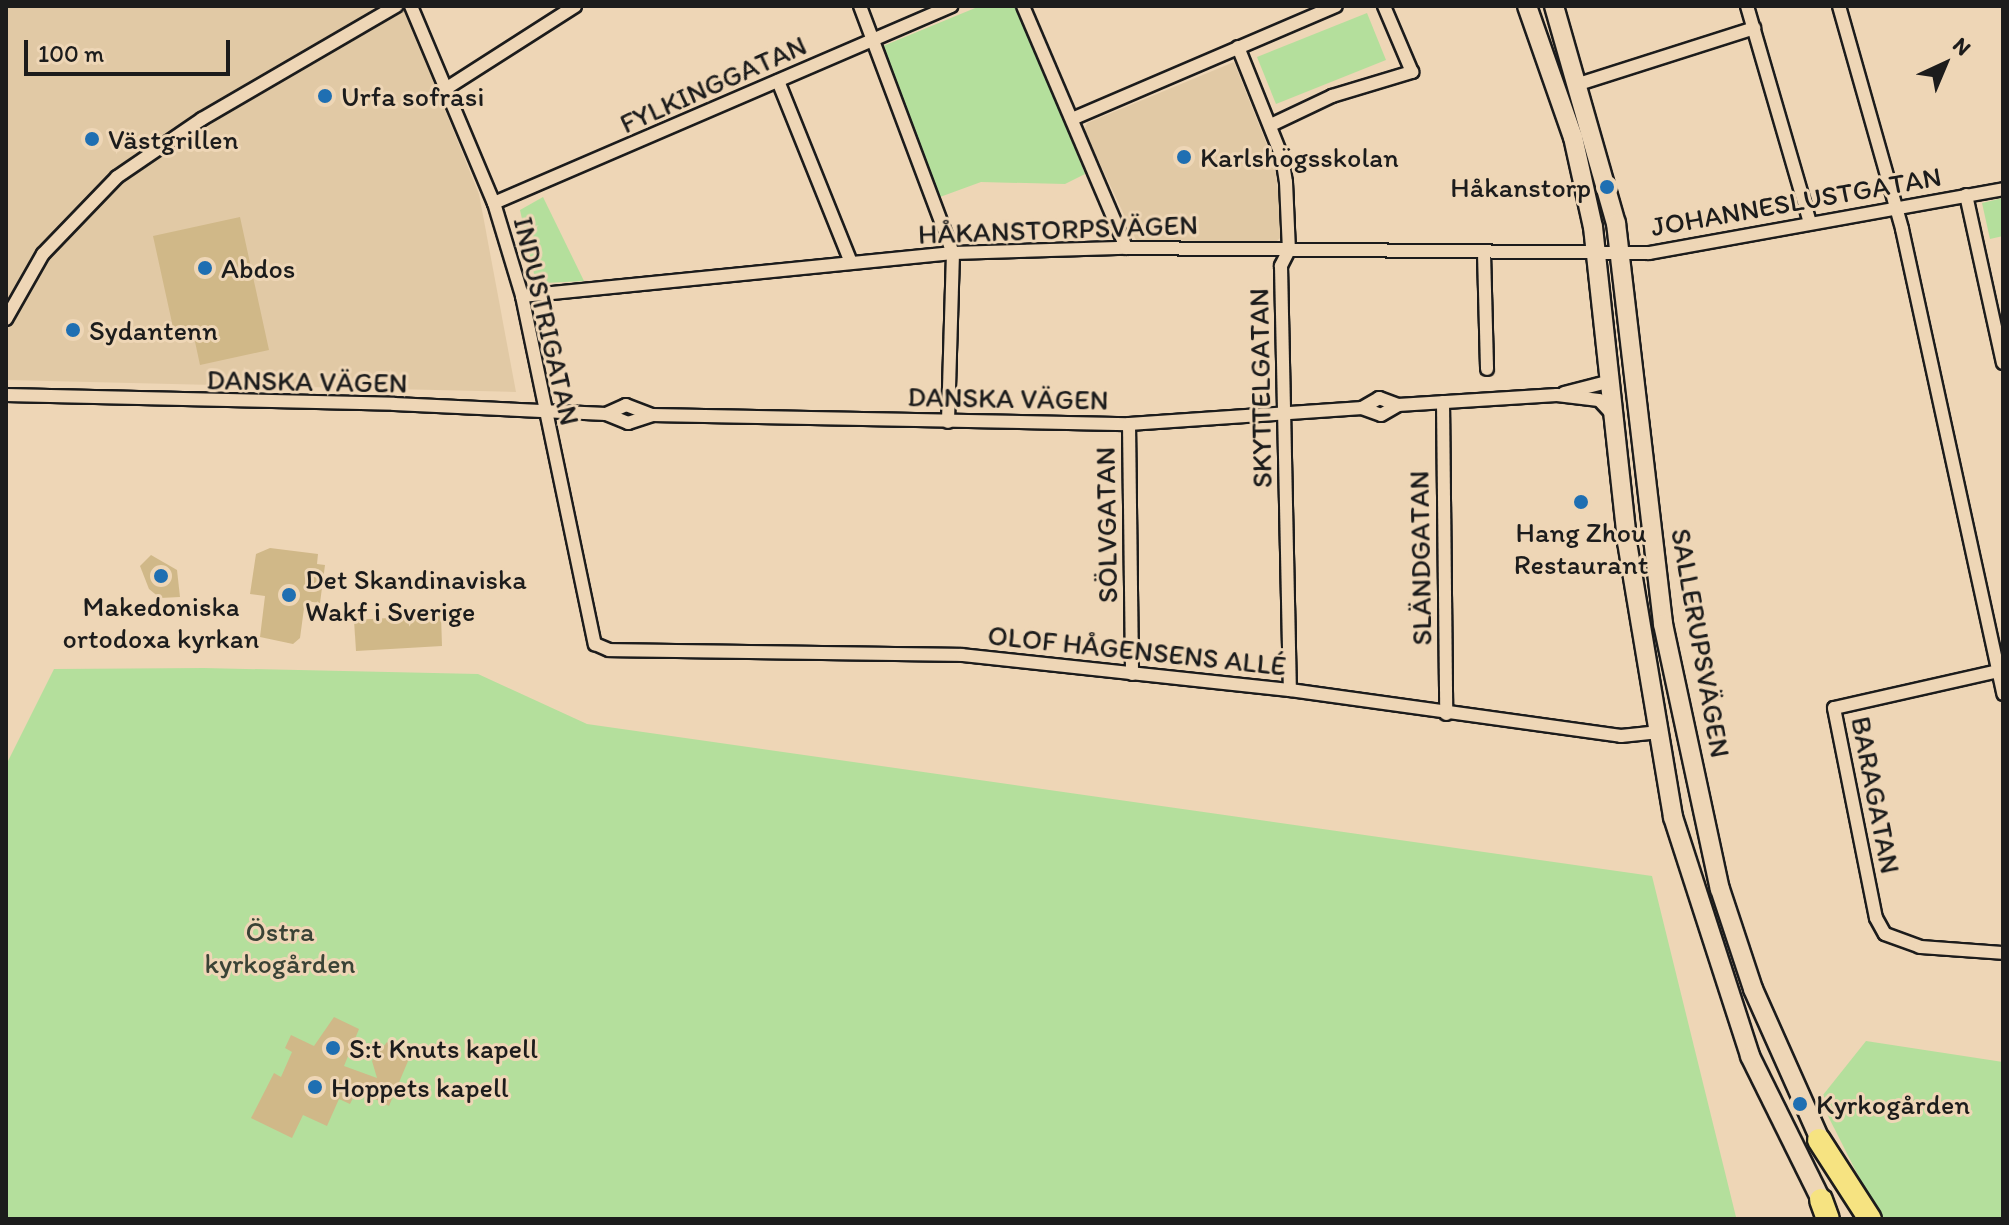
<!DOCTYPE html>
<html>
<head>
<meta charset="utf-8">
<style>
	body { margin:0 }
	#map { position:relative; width:2009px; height:1225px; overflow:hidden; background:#eed6b6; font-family:Itim,sans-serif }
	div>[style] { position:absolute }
	.built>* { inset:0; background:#e1c9a5 }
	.green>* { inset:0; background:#b4df9c }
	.building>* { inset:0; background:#d0b888 }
	.roads { filter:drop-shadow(2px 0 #1c1c1c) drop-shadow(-2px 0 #1c1c1c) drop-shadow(0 2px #1c1c1c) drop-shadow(0 -2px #1c1c1c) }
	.street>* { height:12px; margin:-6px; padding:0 6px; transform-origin:6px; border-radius:6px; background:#eed6b6 }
	.secondary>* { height:18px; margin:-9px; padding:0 9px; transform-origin:9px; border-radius:9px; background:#eed6b6 }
	.highway>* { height:22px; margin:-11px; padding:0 11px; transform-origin:11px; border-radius:11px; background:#f6e381 }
	.dots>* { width:22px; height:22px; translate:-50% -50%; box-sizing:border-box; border:4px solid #eed6b6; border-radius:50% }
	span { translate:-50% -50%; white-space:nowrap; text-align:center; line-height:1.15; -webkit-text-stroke:6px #eed6b6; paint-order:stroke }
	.street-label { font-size:28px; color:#1c1c1c }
	.poi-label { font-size:28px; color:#1c1c1c }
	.left { translate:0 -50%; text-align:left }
	.right { translate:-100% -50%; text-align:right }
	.park-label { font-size:28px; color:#3a4336 }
	.frame { position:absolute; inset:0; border:8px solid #1c1c1c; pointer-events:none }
	.north { position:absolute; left:1905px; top:24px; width:80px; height:80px; -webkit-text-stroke:6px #eed6b6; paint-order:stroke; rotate:44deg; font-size:22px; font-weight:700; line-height:32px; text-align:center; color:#1c1c1c }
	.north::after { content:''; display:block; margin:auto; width:28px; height:36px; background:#1c1c1c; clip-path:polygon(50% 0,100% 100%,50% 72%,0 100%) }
	.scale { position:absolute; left:24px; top:40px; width:206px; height:36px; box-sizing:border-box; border:4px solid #1c1c1c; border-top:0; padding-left:10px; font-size:24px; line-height:28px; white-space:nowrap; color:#1c1c1c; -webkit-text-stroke:6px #eed6b6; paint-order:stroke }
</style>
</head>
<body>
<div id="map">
	<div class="built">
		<i style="clip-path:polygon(6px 6px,403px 6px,479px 194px,516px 392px,6px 380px)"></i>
		<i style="clip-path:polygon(1234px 62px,1275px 165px,1283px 235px,1276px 242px,1136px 240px,1084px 130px,1087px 123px)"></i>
	</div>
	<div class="green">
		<i style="clip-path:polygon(980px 6px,1019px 6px,1085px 174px,1065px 184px,981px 182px,940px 197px,883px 46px)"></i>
		<i style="clip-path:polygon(1367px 13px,1386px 60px,1276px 104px,1257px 57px)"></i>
		<i style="clip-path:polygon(543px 197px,584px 281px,545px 283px,534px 274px,520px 210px)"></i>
		<i style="clip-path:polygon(2003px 198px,2003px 236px,1990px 239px,1982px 203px)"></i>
		<i style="clip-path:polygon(204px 668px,478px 674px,587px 724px,1652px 876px,1736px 1217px,6px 1219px,6px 765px,54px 669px)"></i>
		<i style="clip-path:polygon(1866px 1041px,2003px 1062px,2003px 1219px,1880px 1219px,1823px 1106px,1823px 1095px)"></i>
	</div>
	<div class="building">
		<i style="clip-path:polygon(240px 217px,269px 350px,200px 365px,194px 337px,176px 341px,153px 236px)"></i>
		<i style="clip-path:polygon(270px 548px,318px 554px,317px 564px,325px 565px,320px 603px,305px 601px,300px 638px,293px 644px,260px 637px,265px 596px,250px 594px,256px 554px)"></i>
		<i style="clip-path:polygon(151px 555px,177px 570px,180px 597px,160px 598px,149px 589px,140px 566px)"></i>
		<i style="clip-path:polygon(441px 615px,442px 646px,356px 651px,354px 620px)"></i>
		<i style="clip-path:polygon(334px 1017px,359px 1029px,344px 1066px,377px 1078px,372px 1061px,387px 1042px,411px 1054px,389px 1106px,357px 1090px,350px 1104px,339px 1099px,327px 1126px,303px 1115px,292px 1138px,251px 1118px,274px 1073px,281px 1077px,292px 1052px,285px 1048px,291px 1035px,314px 1046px)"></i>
	</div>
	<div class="roads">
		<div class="street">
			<i style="left:411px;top:6px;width:214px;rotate:67.2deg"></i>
			<i style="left:494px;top:203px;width:97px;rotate:73.2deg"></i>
			<i style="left:522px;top:296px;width:356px;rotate:78.2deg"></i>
			<i style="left:595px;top:644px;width:15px;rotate:23deg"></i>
			<i style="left:609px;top:650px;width:353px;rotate:0.8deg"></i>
			<i style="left:962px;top:655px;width:330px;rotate:6.1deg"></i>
			<i style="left:1290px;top:690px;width:334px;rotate:7.9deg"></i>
			<i style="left:1621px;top:736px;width:36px;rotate:-6deg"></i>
			<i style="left:860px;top:6px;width:264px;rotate:69.4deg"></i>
			<i style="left:953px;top:253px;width:169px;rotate:91.7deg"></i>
			<i style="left:1023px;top:6px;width:263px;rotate:66.9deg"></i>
			<i style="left:1747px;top:6px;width:226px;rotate:73.8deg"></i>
			<i style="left:1839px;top:6px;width:232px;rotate:74.2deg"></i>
			<i style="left:1902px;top:229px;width:476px;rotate:77.7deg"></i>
			<i style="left:1238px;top:47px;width:118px;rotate:68.2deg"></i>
			<i style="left:1282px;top:157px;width:25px;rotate:81deg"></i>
			<i style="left:1286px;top:182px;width:68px;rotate:87.5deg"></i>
			<i style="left:1289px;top:250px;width:18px;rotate:117deg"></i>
			<i style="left:1281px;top:266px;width:424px;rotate:88.8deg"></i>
			<i style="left:778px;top:81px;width:196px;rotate:68.1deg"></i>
			<i style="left:1579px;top:84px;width:184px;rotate:-17.7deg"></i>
			<i style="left:447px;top:88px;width:152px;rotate:-32.6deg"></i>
			<i style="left:1072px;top:119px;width:287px;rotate:-23.2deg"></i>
			<i style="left:1271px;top:125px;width:68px;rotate:-25.4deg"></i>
			<i style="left:1332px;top:96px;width:84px;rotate:-16.7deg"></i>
			<i style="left:1412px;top:72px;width:72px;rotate:-113deg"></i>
			<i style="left:1966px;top:195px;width:172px;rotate:77.6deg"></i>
			<i style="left:494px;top:203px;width:498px;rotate:-23.3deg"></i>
			<i style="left:1484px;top:253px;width:116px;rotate:88.5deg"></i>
			<i style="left:522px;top:296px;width:433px;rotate:-5.7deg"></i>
			<i style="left:953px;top:253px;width:173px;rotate:-1.7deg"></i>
			<i style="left:1126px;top:248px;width:523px;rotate:0.55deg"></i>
			<i style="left:1649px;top:253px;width:360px;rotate:-10.2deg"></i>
			<i style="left:6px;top:319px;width:75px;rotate:-60.4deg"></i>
			<i style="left:43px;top:254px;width:107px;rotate:-46.1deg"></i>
			<i style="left:117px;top:177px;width:103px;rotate:-34.3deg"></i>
			<i style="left:202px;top:119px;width:225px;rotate:-30.2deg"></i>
			<i style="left:1564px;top:393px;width:49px;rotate:-14.3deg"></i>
			<i style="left:6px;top:395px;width:388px;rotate:1.3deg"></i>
			<i style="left:394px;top:404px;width:212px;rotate:2.7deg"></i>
			<i style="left:606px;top:414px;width:24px;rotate:22deg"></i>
			<i style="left:628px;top:423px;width:25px;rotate:-18deg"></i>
			<i style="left:1443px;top:402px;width:312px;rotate:89.4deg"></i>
			<i style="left:1362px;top:408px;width:20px;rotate:-30deg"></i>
			<i style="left:1379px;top:398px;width:20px;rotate:20deg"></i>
			<i style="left:1398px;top:405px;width:159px;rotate:-3.6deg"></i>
			<i style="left:1557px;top:395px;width:42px;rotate:6.8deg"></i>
			<i style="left:1599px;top:400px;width:19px;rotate:47deg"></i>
			<i style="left:606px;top:414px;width:22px;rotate:-24deg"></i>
			<i style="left:626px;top:405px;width:28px;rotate:21deg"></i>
			<i style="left:652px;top:415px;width:477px;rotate:1.1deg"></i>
			<i style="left:1129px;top:424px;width:234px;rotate:-3.9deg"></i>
			<i style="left:1362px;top:408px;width:20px;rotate:20deg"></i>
			<i style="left:1381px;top:415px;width:20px;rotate:-30deg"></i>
			<i style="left:1129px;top:424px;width:250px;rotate:89.3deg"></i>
			<i style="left:2003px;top:670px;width:173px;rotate:167.3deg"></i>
			<i style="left:1834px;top:708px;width:214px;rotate:78.7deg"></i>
			<i style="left:1876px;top:918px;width:18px;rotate:61deg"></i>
			<i style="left:1885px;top:934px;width:37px;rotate:20deg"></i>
			<i style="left:1920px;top:947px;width:83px;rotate:4.1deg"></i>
		</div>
		<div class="secondary">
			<i style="left:1527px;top:6px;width:139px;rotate:70.7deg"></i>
			<i style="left:1573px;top:137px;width:92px;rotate:77.5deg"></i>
			<i style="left:1593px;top:227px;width:317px;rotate:83.8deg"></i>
			<i style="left:1627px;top:542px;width:279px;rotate:80.5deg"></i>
			<i style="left:1673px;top:817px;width:251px;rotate:72.1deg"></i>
			<i style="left:1750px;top:1056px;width:172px;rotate:63.7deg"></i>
			<i style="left:1554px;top:6px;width:226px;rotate:74.1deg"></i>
			<i style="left:1616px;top:223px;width:404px;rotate:83.3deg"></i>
			<i style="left:1663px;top:624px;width:271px;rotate:77.9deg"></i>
			<i style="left:1720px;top:889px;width:105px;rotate:71.7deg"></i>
			<i style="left:1753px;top:989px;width:180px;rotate:66deg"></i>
		</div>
		<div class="highway">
			<i style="left:1819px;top:1140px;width:94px;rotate:57.2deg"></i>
			<i style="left:1821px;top:1200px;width:20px;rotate:70deg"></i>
		</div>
	</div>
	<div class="dots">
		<i style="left:325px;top:96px;background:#1f6fb2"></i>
		<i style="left:92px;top:139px;background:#1f6fb2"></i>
		<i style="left:1184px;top:157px;background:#1f6fb2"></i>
		<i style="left:1607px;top:187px;background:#1f6fb2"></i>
		<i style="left:205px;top:268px;background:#1f6fb2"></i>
		<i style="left:73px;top:330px;background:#1f6fb2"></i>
		<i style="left:1581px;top:502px;background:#1f6fb2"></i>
		<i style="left:161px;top:576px;background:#1f6fb2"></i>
		<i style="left:289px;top:595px;background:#1f6fb2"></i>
		<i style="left:333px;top:1048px;background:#1f6fb2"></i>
		<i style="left:315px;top:1087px;background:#1f6fb2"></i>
		<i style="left:1800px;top:1104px;background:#1f6fb2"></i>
	</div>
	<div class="street-label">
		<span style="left:713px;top:84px;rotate:-24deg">FYLKINGGATAN</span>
		<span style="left:1796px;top:201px;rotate:-10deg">JOHANNESLUSTGATAN</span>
		<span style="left:1058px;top:229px;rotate:-2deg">HÅKANSTORPSVÄGEN</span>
		<span style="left:547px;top:321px;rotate:77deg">INDUSTRIGATAN</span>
		<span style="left:307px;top:381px;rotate:1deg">DANSKA VÄGEN</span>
		<span style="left:1260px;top:388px;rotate:-91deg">SKYTTELGATAN</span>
		<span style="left:1008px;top:398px;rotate:1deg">DANSKA VÄGEN</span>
		<span style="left:1106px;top:525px;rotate:-91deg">SÖLVGATAN</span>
		<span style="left:1420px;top:558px;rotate:-91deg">SLÄNDGATAN</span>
		<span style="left:1701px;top:643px;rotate:80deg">SALLERUPSVÄGEN</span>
		<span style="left:1137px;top:650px;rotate:6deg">OLOF HÅGENSENS ALLÉ</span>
		<span style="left:1876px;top:795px;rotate:79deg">BARAGATAN</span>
	</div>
	<div class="poi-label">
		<span class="left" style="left:341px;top:96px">Urfa sofrasi</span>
		<span class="left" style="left:108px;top:139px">Västgrillen</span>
		<span class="left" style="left:1200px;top:157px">Karlshögsskolan</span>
		<span class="right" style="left:1591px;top:187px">Håkanstorp</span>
		<span class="left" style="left:221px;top:268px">Abdos</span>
		<span class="left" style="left:89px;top:330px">Sydantenn</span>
		<span style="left:1581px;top:548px">Hang Zhou<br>Restaurant</span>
		<span class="left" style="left:305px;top:595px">Det Skandinaviska<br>Wakf i Sverige</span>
		<span style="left:161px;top:622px">Makedoniska<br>ortodoxa kyrkan</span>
		<span class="left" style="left:349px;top:1048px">S:t Knuts kapell</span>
		<span class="left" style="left:331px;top:1087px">Hoppets kapell</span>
		<span class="left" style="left:1816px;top:1104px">Kyrkogården</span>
	</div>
	<div class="park-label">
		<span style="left:280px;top:947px">Östra<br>kyrkogården</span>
	</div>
	<div class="frame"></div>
	<div class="north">N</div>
	<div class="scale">100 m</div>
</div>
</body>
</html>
